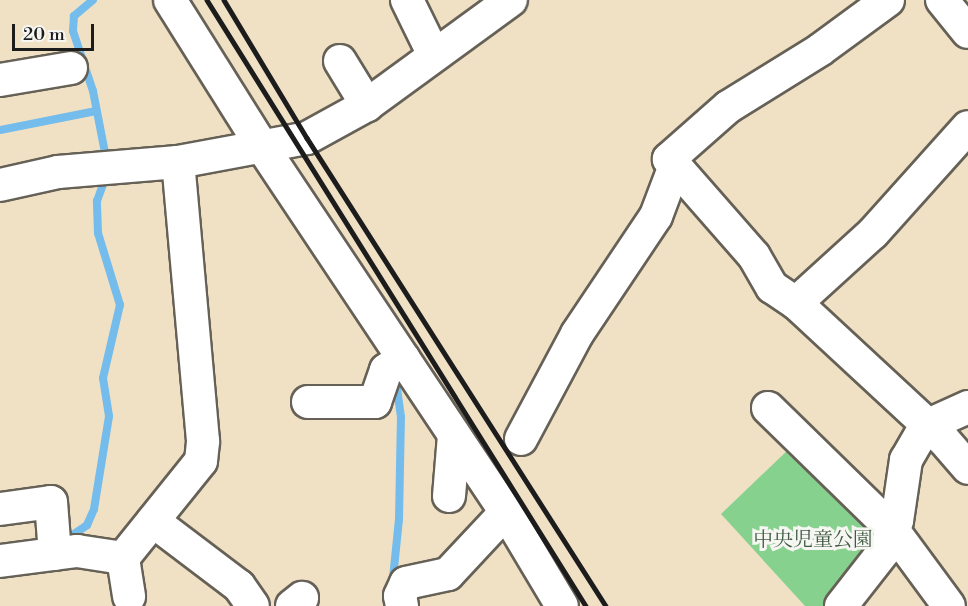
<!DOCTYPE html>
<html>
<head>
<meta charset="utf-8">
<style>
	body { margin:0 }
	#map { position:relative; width:968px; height:606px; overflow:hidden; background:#f0e1c5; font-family:"Libre Bodoni","Noto Serif JP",serif }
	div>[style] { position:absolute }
	.green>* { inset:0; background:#87d18e }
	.stream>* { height:8px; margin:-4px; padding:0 4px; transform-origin:4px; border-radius:4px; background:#73bcec }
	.roads { filter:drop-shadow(2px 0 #666157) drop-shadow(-2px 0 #666157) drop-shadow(0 2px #666157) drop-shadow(0 -2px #666157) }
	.minor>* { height:32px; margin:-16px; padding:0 16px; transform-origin:16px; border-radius:16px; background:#fff }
	.rail>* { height:4.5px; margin:-2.25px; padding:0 2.25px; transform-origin:2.25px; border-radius:2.25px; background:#1c1c1c }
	span { translate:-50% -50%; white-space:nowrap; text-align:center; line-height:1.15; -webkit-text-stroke:6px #f6f6f2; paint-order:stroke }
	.park-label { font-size:20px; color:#415b44 }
	.scale { position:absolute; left:12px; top:24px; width:82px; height:27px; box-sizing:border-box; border:3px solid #1c1c1c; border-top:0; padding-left:8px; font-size:18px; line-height:21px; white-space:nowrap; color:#1c1c1c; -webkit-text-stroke:4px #f6f6f2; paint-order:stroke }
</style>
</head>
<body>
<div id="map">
	<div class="green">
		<i style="clip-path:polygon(790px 448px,876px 531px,877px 543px,832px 606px,805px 606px,721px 514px)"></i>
	</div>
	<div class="stream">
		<i style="left:93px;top:0;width:25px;rotate:140deg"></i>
		<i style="left:74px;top:16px;width:15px;rotate:94deg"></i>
		<i style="left:73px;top:31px;width:63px;rotate:71.6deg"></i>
		<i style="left:93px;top:91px;width:68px;rotate:79deg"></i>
		<i style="left:0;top:130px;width:98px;rotate:-11.2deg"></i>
		<i style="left:68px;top:538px;width:23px;rotate:-34deg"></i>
		<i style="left:87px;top:525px;width:17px;rotate:-66deg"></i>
		<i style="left:94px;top:509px;width:94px;rotate:-80.8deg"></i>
		<i style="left:109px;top:416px;width:38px;rotate:-99deg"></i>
		<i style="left:103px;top:378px;width:75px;rotate:-76.9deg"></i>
		<i style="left:120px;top:305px;width:75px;rotate:-107deg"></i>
		<i style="left:98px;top:233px;width:32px;rotate:-92deg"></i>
		<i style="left:97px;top:201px;width:20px;rotate:-70deg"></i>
		<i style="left:392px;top:588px;width:69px;rotate:-84.2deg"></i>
		<i style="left:399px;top:519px;width:102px;rotate:-88.9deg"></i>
		<i style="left:401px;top:417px;width:35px;rotate:-98deg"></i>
	</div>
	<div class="roads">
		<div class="minor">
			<i style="left:170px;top:0;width:175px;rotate:57.9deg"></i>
			<i style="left:263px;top:148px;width:438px;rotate:56.3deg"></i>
			<i style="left:506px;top:512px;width:109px;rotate:59.2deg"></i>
			<i style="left:407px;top:0;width:61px;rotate:63.9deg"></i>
			<i style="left:888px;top:0;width:84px;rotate:143.7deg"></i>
			<i style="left:820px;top:50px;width:108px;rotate:148.2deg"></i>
			<i style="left:728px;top:107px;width:79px;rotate:138.6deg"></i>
			<i style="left:669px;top:159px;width:129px;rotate:48.8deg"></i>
			<i style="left:754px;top:256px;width:36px;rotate:60deg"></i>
			<i style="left:772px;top:287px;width:29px;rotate:34deg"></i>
			<i style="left:796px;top:303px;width:200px;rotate:42.8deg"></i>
			<i style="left:943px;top:439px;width:38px;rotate:49deg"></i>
			<i style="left:942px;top:0;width:41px;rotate:50.9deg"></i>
			<i style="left:340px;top:61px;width:52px;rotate:58.5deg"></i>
			<i style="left:0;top:80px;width:72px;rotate:-9.6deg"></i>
			<i style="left:0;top:185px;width:59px;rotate:-12.6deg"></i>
			<i style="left:58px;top:172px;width:120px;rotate:-4.8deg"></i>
			<i style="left:178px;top:162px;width:131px;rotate:-10.5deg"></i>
			<i style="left:307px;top:138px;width:68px;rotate:-28.8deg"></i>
			<i style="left:367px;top:105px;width:178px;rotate:-36.1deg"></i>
			<i style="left:796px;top:303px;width:104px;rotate:-42.3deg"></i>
			<i style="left:873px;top:233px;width:142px;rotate:-48.1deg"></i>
			<i style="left:308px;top:402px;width:67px"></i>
			<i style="left:375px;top:402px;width:34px;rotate:-71deg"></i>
			<i style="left:386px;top:370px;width:21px;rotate:-35deg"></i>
			<i style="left:768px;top:408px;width:175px;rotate:44.3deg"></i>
			<i style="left:893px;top:530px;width:94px;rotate:53.6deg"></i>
			<i style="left:521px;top:439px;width:119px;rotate:-61.9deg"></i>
			<i style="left:577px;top:334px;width:142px;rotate:-56.2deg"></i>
			<i style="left:656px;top:216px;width:51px;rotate:-69.4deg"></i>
			<i style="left:449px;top:496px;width:61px;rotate:-85.3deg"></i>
			<i style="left:0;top:509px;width:51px;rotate:-7.8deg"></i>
			<i style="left:51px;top:502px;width:52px;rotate:85.6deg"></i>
			<i style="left:153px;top:521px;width:108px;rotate:37.1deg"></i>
			<i style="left:239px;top:586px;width:24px;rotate:55deg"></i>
			<i style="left:123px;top:558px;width:39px;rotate:81deg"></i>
			<i style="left:0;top:561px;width:78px;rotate:-7.4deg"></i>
			<i style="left:77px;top:551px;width:47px;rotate:8.7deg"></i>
			<i style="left:123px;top:558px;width:124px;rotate:-51.2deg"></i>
			<i style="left:201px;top:461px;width:20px;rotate:-84deg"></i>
			<i style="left:203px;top:441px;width:280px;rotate:-95.1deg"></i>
			<i style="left:292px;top:606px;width:13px;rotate:-39deg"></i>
			<i style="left:402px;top:606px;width:10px;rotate:-101deg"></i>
			<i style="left:400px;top:596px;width:14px;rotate:-65deg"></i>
			<i style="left:406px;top:583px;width:43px;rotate:-12.1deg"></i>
			<i style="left:448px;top:574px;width:85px;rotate:-46.9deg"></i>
			<i style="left:841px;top:606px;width:70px;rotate:-52deg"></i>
			<i style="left:884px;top:551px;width:33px;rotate:-67deg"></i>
			<i style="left:897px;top:521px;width:62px;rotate:-81.6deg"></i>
			<i style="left:906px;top:460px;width:39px;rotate:-60deg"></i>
			<i style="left:926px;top:426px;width:46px;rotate:-24.3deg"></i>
		</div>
	</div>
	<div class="rail">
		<i style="left:207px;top:0;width:715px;rotate:57.98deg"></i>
		<i style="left:224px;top:0;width:161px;rotate:59deg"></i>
		<i style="left:307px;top:138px;width:555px;rotate:57.43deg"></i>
	</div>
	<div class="park-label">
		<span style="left:813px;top:540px">中央児童公園</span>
	</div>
	<div class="scale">20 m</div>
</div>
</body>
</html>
